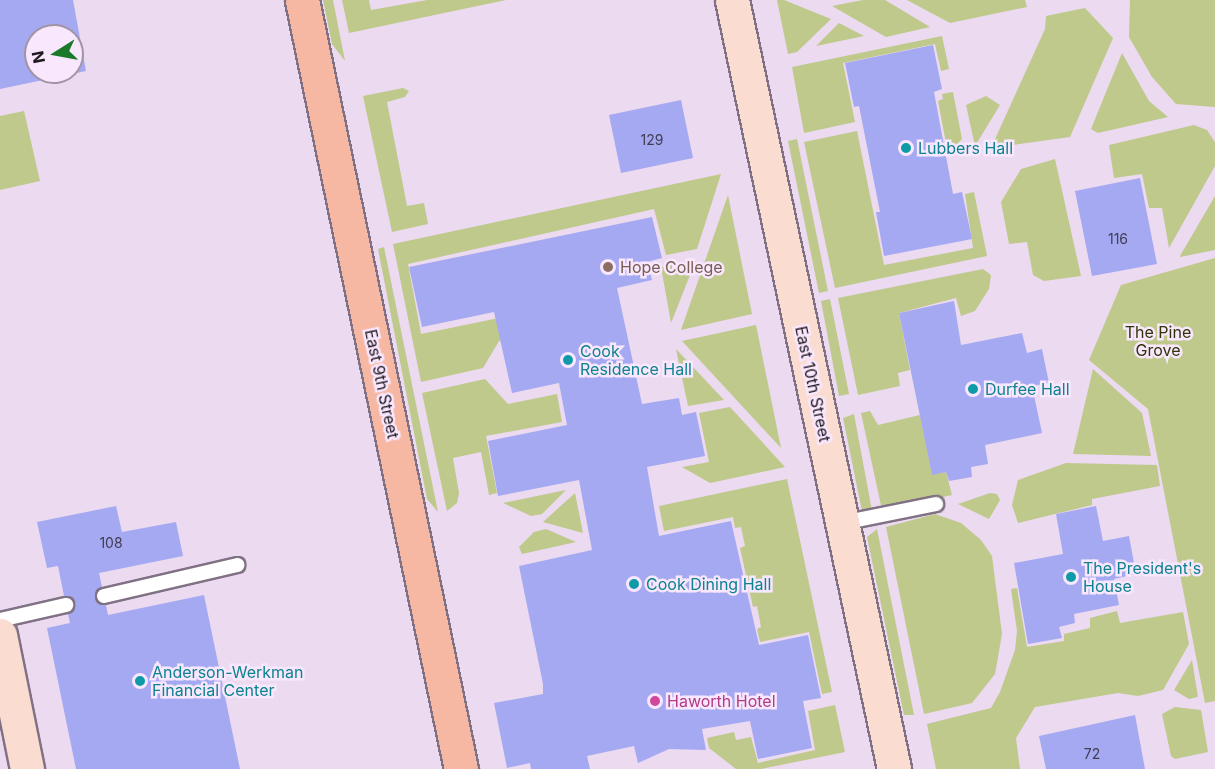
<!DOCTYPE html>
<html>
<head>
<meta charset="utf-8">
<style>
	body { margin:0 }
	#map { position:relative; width:1215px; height:769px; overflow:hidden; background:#ebdaf0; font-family:Inter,sans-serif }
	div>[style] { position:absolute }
	.green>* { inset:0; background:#bec98b }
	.building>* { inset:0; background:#a5a9f1 }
	.roads { filter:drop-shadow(2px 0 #807184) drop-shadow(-2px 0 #807184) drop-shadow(0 2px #807184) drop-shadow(0 -2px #807184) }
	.lane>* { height:14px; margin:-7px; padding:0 7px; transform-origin:7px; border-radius:7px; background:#fff }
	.secondary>* { height:33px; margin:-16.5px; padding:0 16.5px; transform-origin:16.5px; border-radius:16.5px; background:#fbdcd1 }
	.primary>* { height:33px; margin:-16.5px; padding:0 16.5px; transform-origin:16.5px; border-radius:16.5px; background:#f7b8a3 }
	.dots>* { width:16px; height:16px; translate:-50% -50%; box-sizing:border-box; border:3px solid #f8e7fd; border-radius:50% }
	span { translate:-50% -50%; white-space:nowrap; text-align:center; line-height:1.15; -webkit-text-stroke:5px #f8e7fd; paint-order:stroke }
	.number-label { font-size:14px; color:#403c54 }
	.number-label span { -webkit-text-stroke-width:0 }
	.culture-label { font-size:16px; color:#0d838f }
	.left { translate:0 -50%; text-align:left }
	.education-label { font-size:16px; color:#785e54 }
	.park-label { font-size:16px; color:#2f3509 }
	.street-label { font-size:16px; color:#1e181f }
	.hotel-label { font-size:16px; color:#b23c85 }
	.north { position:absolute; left:24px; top:24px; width:60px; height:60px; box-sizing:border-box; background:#f8e7fd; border:2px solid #a194a4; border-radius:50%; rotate:259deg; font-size:16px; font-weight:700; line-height:24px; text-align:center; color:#1e181f }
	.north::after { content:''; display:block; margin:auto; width:21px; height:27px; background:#1b792a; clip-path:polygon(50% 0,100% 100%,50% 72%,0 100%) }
</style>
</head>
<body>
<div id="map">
	<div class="green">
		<i style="clip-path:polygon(323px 0,333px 0,345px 61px,332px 44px)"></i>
		<i style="clip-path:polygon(342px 0,369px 0,371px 10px,427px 0,506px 0,349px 33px)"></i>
		<i style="clip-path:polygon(777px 0,784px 0,831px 19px,797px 52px,788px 54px)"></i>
		<i style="clip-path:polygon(863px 0,885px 0,930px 27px,886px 37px,832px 6px)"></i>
		<i style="clip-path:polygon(907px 0,1025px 0,1027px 7px,950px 23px)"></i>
		<i style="clip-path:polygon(1130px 0,1215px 0,1215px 107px,1176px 104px,1152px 77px,1129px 37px)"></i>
		<i style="clip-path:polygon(1085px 8px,1113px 38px,1070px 137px,991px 148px,1045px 29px,1046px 16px)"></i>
		<i style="clip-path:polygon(839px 23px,864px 36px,816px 46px)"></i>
		<i style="clip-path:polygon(942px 36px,949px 69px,941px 71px,935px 44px,843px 63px,855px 122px,804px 133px,792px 67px)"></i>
		<i style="clip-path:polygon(1122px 53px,1149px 101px,1168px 117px,1098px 133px,1091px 129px)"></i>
		<i style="clip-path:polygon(403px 88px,409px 91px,405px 97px,387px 102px,407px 206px,424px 203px,428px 224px,392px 232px,363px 96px)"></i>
		<i style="clip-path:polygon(953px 92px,962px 139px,948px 154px,938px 101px,943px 99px,942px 94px)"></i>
		<i style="clip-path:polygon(986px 96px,1000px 105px,975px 146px,966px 105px)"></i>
		<i style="clip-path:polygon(24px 111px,40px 181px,0 190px,0 116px)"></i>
		<i style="clip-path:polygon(1194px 125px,1207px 130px,1215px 142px,1215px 166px,1169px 248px,1162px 208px,1149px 208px,1142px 174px,1114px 178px,1109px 145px)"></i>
		<i style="clip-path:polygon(857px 131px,884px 265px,973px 248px,965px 194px,974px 192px,987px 256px,835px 288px,804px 142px)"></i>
		<i style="clip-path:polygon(797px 139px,828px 291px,819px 293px,788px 141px)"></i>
		<i style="clip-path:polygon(1055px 159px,1081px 276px,1044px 281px,1033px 275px,1027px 242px,1009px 244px,1001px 202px,1021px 169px)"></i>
		<i style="clip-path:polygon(721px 174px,697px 249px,666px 255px,654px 209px,408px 264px,421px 334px,543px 309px,548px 331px,499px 341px,483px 368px,421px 382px,393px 244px)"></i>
		<i style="clip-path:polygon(728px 195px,752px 314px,681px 330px)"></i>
		<i style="clip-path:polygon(1215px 196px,1215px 250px,1180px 257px,1180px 256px)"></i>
		<i style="clip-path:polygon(384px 247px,438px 512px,427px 499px,378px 249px)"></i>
		<i style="clip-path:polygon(1215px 258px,1215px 701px,1205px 703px,1148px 409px,1089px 360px,1121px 285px)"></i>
		<i style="clip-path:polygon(696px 260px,671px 323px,661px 267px)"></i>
		<i style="clip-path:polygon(983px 269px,991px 275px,989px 289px,975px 311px,961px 316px,956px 298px,899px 313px,910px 370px,898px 373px,900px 386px,858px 395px,838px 298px)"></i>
		<i style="clip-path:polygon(830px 299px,849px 394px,839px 396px,821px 301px)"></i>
		<i style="clip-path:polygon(756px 325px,781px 448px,682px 341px)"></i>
		<i style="clip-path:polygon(676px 349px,724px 400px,688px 406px)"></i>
		<i style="clip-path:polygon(1093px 369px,1142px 413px,1151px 456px,1073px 454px)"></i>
		<i style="clip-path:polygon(485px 379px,508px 404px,557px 394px,562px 422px,486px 436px,497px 493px,489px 495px,481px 452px,453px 458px,459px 493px,457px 503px,447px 511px,422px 393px)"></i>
		<i style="clip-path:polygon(730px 407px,785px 467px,710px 483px,682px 467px,709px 462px,699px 413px)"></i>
		<i style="clip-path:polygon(870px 411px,878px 425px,920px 415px,932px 474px,946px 472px,952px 495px,882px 510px,861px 413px)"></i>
		<i style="clip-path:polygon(854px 414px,872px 511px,862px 511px,843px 418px)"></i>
		<i style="clip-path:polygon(1066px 463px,1157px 465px,1160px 486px,1092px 499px,1092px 505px,1018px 523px,1012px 505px,1018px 480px)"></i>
		<i style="clip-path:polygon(787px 479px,832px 692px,822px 694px,809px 632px,760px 642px,757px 629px,761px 627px,757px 606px,753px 607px,740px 548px,745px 546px,741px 527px,735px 528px,733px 517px,664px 531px,659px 506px)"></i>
		<i style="clip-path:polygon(566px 490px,542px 514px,531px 516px,503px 503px)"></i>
		<i style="clip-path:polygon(575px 493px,583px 533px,543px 522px)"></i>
		<i style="clip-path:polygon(990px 493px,997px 494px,1000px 500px,989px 519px,958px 504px)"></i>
		<i style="clip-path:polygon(935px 514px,961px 523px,981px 540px,992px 556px,1002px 634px,995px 674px,972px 703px,924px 714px,886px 527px)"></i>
		<i style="clip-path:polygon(546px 529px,576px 542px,522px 554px,519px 547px,534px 532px)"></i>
		<i style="clip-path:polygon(877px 529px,914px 715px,904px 715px,867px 537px)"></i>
		<i style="clip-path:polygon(1017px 588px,1027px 647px,1064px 641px,1064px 634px,1090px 628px,1090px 618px,1117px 611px,1120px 623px,1183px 612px,1189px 644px,1163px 690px,1138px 696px,1118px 693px,1035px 707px,1016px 738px,1020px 769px,936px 769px,927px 724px,991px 708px,1000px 692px,1015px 650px,1017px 631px,1011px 589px)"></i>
		<i style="clip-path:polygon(1192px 660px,1198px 697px,1189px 699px,1174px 690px)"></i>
		<i style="clip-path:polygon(835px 705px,845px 752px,761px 769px,736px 769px,709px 748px,707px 738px,734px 732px,736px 740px,751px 737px,758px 763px,815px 750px,808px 711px)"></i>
		<i style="clip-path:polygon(1175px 707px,1201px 710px,1208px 752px,1175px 759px,1171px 756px,1162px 714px)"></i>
	</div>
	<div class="building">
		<i style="clip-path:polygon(evenodd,0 0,73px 0,86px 71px,0 89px,0 0,36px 36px,72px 36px,72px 72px,36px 72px,36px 36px)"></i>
		<i style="clip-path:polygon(933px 45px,942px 89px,934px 92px,953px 194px,962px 192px,972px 239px,884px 256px,876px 212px,880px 212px,859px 106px,854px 107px,845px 63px)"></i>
		<i style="clip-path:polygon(681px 100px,693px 158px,621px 173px,609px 115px)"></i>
		<i style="clip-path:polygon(1140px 178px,1157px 264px,1092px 276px,1075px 191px)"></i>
		<i style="clip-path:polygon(652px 217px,662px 258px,647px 262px,652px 280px,617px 288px,642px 404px,679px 398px,682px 415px,696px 412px,705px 456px,647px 467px,659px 536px,731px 521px,759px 645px,808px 635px,821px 698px,803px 701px,812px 748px,758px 759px,750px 721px,702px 729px,706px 750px,669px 749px,638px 763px,634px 746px,587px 756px,590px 769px,531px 769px,530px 763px,507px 768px,494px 703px,543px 694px,543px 684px,519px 566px,592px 550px,579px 480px,498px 496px,488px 441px,567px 425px,559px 383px,512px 393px,494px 312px,422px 327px,409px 267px)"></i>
		<i style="clip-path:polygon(954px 301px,961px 345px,1022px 333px,1027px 353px,1042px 349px,1049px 383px,1032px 386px,1042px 433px,985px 445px,988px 464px,971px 467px,972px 477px,949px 481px,946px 472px,932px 475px,899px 313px)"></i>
		<i style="clip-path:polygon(116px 506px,122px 532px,176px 522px,183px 556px,99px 573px,102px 587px,95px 599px,106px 605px,108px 615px,204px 595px,240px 769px,76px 769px,47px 628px,70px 623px,68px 614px,75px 604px,64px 596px,58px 566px,47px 568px,37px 522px)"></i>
		<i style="clip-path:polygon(1096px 506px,1103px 541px,1129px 536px,1136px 574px,1114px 579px,1119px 605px,1074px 614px,1075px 623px,1059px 627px,1062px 638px,1028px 644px,1014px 563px,1063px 554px,1056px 514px)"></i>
		<i style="clip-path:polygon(1135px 715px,1145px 769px,1046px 769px,1039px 736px)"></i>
	</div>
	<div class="roads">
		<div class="lane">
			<i style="left:842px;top:523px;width:96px;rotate:-11.4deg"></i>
			<i style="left:104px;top:596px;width:137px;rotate:-13.1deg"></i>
			<i style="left:0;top:620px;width:68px;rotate:-12.8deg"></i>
		</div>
		<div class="secondary">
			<i style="left:732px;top:0;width:786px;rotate:78.1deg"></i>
			<i style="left:0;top:635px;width:137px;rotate:78.6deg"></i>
		</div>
		<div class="primary">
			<i style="left:302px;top:0;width:785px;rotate:78.32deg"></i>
		</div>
	</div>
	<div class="dots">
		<i style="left:906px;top:148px;background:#0f9aa8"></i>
		<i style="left:608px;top:267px;background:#8d6e63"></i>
		<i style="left:568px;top:360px;background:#0f9aa8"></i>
		<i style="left:973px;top:389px;background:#0f9aa8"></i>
		<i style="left:1071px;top:577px;background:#0f9aa8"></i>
		<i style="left:634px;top:584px;background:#0f9aa8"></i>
		<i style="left:140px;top:681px;background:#0f9aa8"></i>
		<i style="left:655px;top:701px;background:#d1479c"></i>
	</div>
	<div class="number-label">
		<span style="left:652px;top:140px">129</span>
		<span style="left:1118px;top:239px">116</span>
		<span style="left:111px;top:543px">108</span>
		<span style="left:1092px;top:754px">72</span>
	</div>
	<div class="culture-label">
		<span class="left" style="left:918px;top:148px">Lubbers Hall</span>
		<span class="left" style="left:580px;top:360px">Cook<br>Residence Hall</span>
		<span class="left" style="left:985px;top:389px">Durfee Hall</span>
		<span class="left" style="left:1083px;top:577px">The President's<br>House</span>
		<span class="left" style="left:646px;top:584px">Cook Dining Hall</span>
		<span class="left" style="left:152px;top:681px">Anderson-Werkman<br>Financial Center</span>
	</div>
	<div class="education-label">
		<span class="left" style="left:620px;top:267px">Hope College</span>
	</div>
	<div class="park-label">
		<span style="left:1158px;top:341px">The Pine<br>Grove</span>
	</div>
	<div class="street-label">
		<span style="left:382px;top:384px;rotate:78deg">East 9th Street</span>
		<span style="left:813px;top:384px;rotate:78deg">East 10th Street</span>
	</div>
	<div class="hotel-label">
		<span class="left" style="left:667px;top:701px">Haworth Hotel</span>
	</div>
	<div class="north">N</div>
</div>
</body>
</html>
